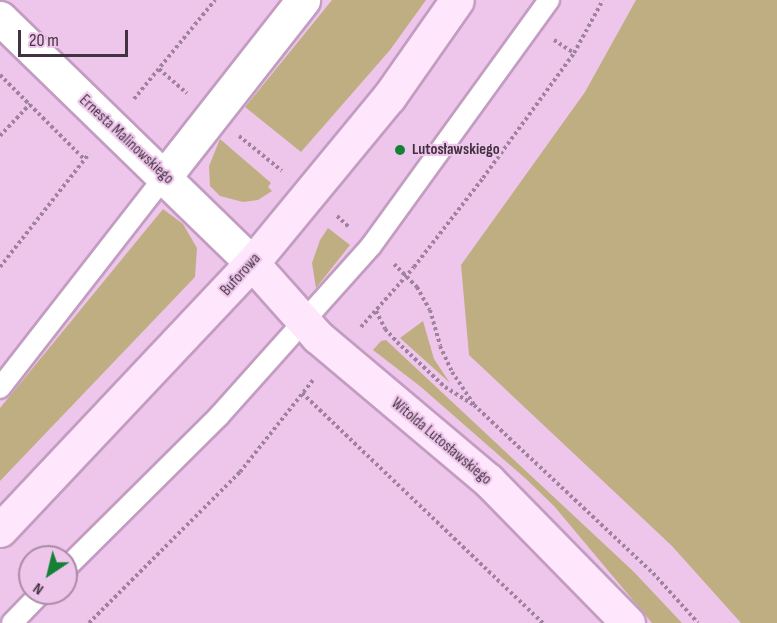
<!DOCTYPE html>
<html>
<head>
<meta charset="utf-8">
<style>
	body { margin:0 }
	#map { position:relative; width:777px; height:623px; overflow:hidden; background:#eec6eb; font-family:"Sofia Sans Condensed",sans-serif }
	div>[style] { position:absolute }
	.green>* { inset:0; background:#c0ae83 }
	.path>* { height:4px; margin-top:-2px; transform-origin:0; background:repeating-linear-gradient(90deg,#9f829d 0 3px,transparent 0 6px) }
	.roads { filter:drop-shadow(2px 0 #c39dc1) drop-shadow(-2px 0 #c39dc1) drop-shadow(0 2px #c39dc1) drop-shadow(0 -2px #c39dc1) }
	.lane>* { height:20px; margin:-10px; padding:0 10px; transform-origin:10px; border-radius:10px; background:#fff }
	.street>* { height:33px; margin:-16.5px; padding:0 16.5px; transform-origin:16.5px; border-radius:16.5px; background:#fff }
	.secondary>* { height:33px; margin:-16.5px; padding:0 16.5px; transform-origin:16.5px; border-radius:16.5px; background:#fee7fd }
	.dots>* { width:16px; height:16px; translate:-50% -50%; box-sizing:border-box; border:3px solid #eec6eb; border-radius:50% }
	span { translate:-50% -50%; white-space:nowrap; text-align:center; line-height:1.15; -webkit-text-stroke:4.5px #eec6eb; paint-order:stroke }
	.street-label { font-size:16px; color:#433342 }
	.poi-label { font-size:16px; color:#433342; font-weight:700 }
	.left { translate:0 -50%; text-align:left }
	.north { position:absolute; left:18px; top:545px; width:60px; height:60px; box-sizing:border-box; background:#eec6eb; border:2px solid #aa8ba7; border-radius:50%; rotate:215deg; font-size:16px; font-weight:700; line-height:24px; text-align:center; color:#433342 }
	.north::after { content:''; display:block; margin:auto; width:21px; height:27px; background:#148137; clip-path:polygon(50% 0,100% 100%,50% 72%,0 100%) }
	.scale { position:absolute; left:18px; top:30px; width:110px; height:27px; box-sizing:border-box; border:3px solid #433342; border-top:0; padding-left:8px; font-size:18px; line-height:21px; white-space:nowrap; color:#433342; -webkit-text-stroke:4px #eec6eb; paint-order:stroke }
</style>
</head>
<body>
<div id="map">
	<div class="green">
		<i style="clip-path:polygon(332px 0,426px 0,390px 50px,301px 152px,245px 107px)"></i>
		<i style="clip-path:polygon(636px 0,777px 0,777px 623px,741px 623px,672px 546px,469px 355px,461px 265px,585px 92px)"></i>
		<i style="clip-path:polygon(220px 139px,271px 183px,268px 187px,272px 191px,258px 200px,243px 202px,220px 196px,210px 186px,209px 166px)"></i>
		<i style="clip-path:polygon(163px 209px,183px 224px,197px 248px,195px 277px,0 481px,0 408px)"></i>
		<i style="clip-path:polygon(328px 228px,350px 245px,316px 288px,312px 263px,320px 240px)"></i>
		<i style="clip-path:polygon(423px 321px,434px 359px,450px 383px,400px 338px)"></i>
		<i style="clip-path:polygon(386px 340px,634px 572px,682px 623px,652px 623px,554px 506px,525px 478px,421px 387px,373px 350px,381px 341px)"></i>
	</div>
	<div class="path">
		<i style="left:554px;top:40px;width:24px;rotate:33deg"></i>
		<i style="left:159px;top:69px;width:37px;rotate:41deg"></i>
		<i style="left:0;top:75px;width:119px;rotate:45deg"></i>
		<i style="left:134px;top:99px;width:128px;rotate:-50.7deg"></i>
		<i style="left:0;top:136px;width:44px;rotate:-46.8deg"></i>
		<i style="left:239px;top:136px;width:55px;rotate:39.1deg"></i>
		<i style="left:337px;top:216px;width:16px;rotate:43deg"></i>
		<i style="left:394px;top:264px;width:33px;rotate:45deg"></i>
		<i style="left:417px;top:287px;width:26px;rotate:61deg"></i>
		<i style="left:430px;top:310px;width:37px;rotate:74deg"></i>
		<i style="left:440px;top:346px;width:29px;rotate:65deg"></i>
		<i style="left:452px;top:372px;width:40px;rotate:56deg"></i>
		<i style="left:0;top:267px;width:144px;rotate:-51.8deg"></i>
		<i style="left:376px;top:311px;width:20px;rotate:63deg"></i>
		<i style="left:385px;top:329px;width:18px;rotate:47deg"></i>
		<i style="left:397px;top:342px;width:66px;rotate:43.2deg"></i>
		<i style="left:445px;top:387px;width:34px;rotate:32deg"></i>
		<i style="left:474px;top:405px;width:114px;rotate:43.2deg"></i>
		<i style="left:557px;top:483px;width:132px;rotate:43.2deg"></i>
		<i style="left:653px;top:573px;width:67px;rotate:48deg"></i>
		<i style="left:361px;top:327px;width:80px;rotate:-48.5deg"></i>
		<i style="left:414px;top:267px;width:113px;rotate:-52.2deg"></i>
		<i style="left:483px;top:178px;width:155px;rotate:-53.9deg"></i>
		<i style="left:574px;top:53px;width:60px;rotate:-61.3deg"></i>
		<i style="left:302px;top:393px;width:333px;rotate:43.7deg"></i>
		<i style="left:89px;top:623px;width:214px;rotate:-45deg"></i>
		<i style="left:240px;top:472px;width:119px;rotate:-51.5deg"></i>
	</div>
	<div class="roads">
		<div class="lane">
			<i style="left:0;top:388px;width:269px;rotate:-52.1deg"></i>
			<i style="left:66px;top:568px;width:216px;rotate:-44.8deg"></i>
			<i style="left:219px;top:416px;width:228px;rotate:-48.2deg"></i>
			<i style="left:371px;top:246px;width:304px;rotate:-54.1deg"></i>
			<i style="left:12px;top:623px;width:42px;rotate:-46deg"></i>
		</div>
		<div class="street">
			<i style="left:0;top:18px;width:351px;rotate:44.2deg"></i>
			<i style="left:165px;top:176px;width:224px;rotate:-51.9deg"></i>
		</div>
		<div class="secondary">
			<i style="left:252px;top:263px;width:99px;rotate:48.3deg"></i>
			<i style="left:318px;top:337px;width:222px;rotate:40.1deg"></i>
			<i style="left:488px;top:480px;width:200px;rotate:45.6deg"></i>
			<i style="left:0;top:530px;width:367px;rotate:-46.7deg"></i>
			<i style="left:252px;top:263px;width:215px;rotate:-50.5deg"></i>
			<i style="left:389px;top:97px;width:118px;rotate:-55deg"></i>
		</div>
	</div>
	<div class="dots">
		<i style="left:400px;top:150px;background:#148137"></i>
	</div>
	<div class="street-label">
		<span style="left:126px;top:140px;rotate:43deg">Ernesta Malinowskiego</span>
		<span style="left:241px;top:275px;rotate:-48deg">Buforowa</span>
		<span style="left:441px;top:442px;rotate:40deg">Witolda Lutosławskiego</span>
	</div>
	<div class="poi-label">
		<span class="left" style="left:412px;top:150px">Lutosławskiego</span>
	</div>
	<div class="north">N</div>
	<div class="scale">20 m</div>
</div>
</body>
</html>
